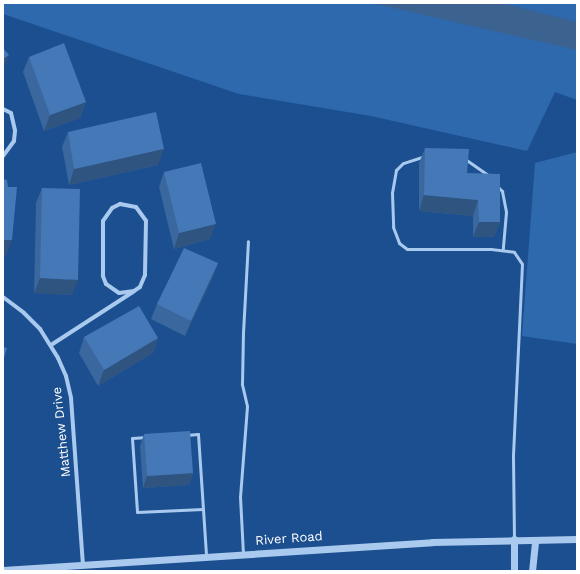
<!DOCTYPE html>
<html>
<head>
<meta charset="utf-8">
<style>
	body { margin:0 }
	#map { position:relative; width:580px; height:574px; overflow:hidden; background:#1b4f8f; font-family:"Work Sans",sans-serif }
	div>[style] { position:absolute }
	.green>* { inset:0; background:#2e69ad }
	.water>* { inset:0; background:#3c6290 }
	.service>* { height:3px; margin:-1.5px; padding:0 1.5px; transform-origin:1.5px; border-radius:1.5px; background:#a9c9ee }
	.minor>* { height:4px; margin:-2px; padding:0 2px; transform-origin:2px; border-radius:2px; background:#a9c9ee }
	.tertiary>* { height:7px; margin:-3.5px; padding:0 3.5px; transform-origin:3.5px; border-radius:3.5px; background:#a9c9ee }
	.wall>* { inset:0; background:#3a679d }
	.shaded-wall>* { inset:0; background:#305480 }
	.building>* { inset:0; background:#4478b7 }
	span { translate:-50% -50%; white-space:nowrap; text-align:center; line-height:1.15; -webkit-text-stroke:3px #1b4f8f; paint-order:stroke }
	.street-label { font-size:13px; color:#fff }
	.frame { position:absolute; inset:0; border:4px solid #fff; pointer-events:none }
</style>
</head>
<body>
<div id="map">
	<div class="green">
		<i style="clip-path:polygon(3px 3px,577px 3px,577px 100px,555px 92px,527px 151px,371px 116px,239px 94px,3px 14px)"></i>
		<i style="clip-path:polygon(577px 152px,577px 344px,522px 336px,535px 163px)"></i>
	</div>
	<div class="water">
		<i style="clip-path:polygon(372px 3px,501px 3px,577px 22px,577px 50px)"></i>
	</div>
	<div class="service">
		<i style="left:425px;top:156px;width:23px;rotate:162deg"></i>
		<i style="left:403px;top:163px;width:10px;rotate:135deg"></i>
		<i style="left:396px;top:170px;width:23px;rotate:100deg"></i>
		<i style="left:392px;top:193px;width:34px;rotate:88deg"></i>
		<i style="left:393px;top:227px;width:17px;rotate:69deg"></i>
		<i style="left:399px;top:243px;width:10px;rotate:37deg"></i>
		<i style="left:407px;top:249px;width:84px"></i>
		<i style="left:491px;top:249px;width:23px;rotate:7deg"></i>
		<i style="left:514px;top:252px;width:14px;rotate:56deg"></i>
		<i style="left:522px;top:264px;width:193px;rotate:92.7deg"></i>
		<i style="left:513px;top:457px;width:82px;rotate:89.3deg"></i>
		<i style="left:465px;top:159px;width:28px;rotate:35deg"></i>
		<i style="left:498px;top:187px;width:6px;rotate:45deg"></i>
		<i style="left:502px;top:191px;width:21px;rotate:79deg"></i>
		<i style="left:506px;top:212px;width:38px;rotate:95deg"></i>
		<i style="left:186px;top:435px;width:12px;rotate:-5deg"></i>
		<i style="left:198px;top:434px;width:122px;rotate:86.2deg"></i>
		<i style="left:147px;top:437px;width:15px;rotate:176deg"></i>
		<i style="left:132px;top:438px;width:74px;rotate:86.1deg"></i>
		<i style="left:137px;top:512px;width:66px;rotate:-2.6deg"></i>
		<i style="left:243px;top:554px;width:57px;rotate:-93deg"></i>
		<i style="left:240px;top:497px;width:91px;rotate:-85.6deg"></i>
		<i style="left:247px;top:406px;width:23px;rotate:-103deg"></i>
		<i style="left:242px;top:384px;width:51px;rotate:-88.9deg"></i>
		<i style="left:243px;top:333px;width:92px;rotate:-86.9deg"></i>
	</div>
	<div class="minor">
		<i style="left:3px;top:109px;width:9px;rotate:27deg"></i>
		<i style="left:11px;top:113px;width:18px;rotate:77deg"></i>
		<i style="left:15px;top:131px;width:10px;rotate:96deg"></i>
		<i style="left:14px;top:141px;width:19px;rotate:126deg"></i>
		<i style="left:120px;top:204px;width:16px;rotate:11deg"></i>
		<i style="left:136px;top:207px;width:17px;rotate:54deg"></i>
		<i style="left:146px;top:221px;width:54px;rotate:91.1deg"></i>
		<i style="left:145px;top:275px;width:13px;rotate:113deg"></i>
		<i style="left:140px;top:287px;width:7px;rotate:146deg"></i>
		<i style="left:134px;top:291px;width:15px;rotate:172deg"></i>
		<i style="left:119px;top:293px;width:16px;rotate:-145deg"></i>
		<i style="left:106px;top:284px;width:9px;rotate:-111deg"></i>
		<i style="left:103px;top:276px;width:55px;rotate:-90deg"></i>
		<i style="left:103px;top:221px;width:16px;rotate:-55deg"></i>
		<i style="left:112px;top:208px;width:9px;rotate:-27deg"></i>
		<i style="left:3px;top:297px;width:26px;rotate:37deg"></i>
		<i style="left:24px;top:313px;width:23px;rotate:45deg"></i>
		<i style="left:40px;top:329px;width:34px;rotate:58deg"></i>
		<i style="left:58px;top:358px;width:20px;rotate:66deg"></i>
		<i style="left:66px;top:376px;width:23px;rotate:77deg"></i>
		<i style="left:71px;top:398px;width:166px;rotate:85.9deg"></i>
		<i style="left:51px;top:345px;width:98px;rotate:-32.9deg"></i>
	</div>
	<div class="tertiary">
		<i style="left:514px;top:539px;width:32px;rotate:90deg"></i>
		<i style="left:3px;top:570px;width:430px;rotate:-3.7deg"></i>
		<i style="left:432px;top:542px;width:145px;rotate:-1.2deg"></i>
		<i style="left:532px;top:571px;width:31px;rotate:-84deg"></i>
	</div>
	<div class="wall">
		<i style="clip-path:polygon(29px 57px,86px 102px,80px 118px,44px 131px,23px 72px)"></i>
		<i style="clip-path:polygon(68px 132px,158px 165px,69px 185px,62px 147px)"></i>
		<i style="clip-path:polygon(425px 148px,500px 222px,494px 237px,473px 237px,473px 216px,419px 211px,419px 163px)"></i>
		<i style="clip-path:polygon(164px 172px,210px 239px,174px 249px,159px 187px)"></i>
		<i style="clip-path:polygon(42px 188px,72px 295px,34px 293px,36px 203px)"></i>
		<i style="clip-path:polygon(218px 263px,212px 279px,185px 336px,151px 319px,157px 304px)"></i>
		<i style="clip-path:polygon(84px 337px,158px 338px,153px 353px,98px 386px,79px 353px)"></i>
		<i style="clip-path:polygon(144px 434px,193px 473px,189px 485px,143px 488px,140px 446px)"></i>
	</div>
	<div class="shaded-wall">
		<i style="clip-path:polygon(9px 55px,3px 70px,3px 59px)"></i>
		<i style="clip-path:polygon(86px 102px,80px 118px,44px 131px,50px 115px)"></i>
		<i style="clip-path:polygon(164px 149px,158px 165px,69px 185px,74px 169px)"></i>
		<i style="clip-path:polygon(424px 195px,478px 200px,473px 216px,419px 211px)"></i>
		<i style="clip-path:polygon(479px 222px,500px 222px,494px 237px,473px 237px)"></i>
		<i style="clip-path:polygon(216px 224px,210px 239px,174px 249px,179px 233px)"></i>
		<i style="clip-path:polygon(3px 240px,12px 240px,6px 256px,3px 256px)"></i>
		<i style="clip-path:polygon(218px 263px,212px 279px,185px 336px,191px 321px)"></i>
		<i style="clip-path:polygon(40px 278px,78px 280px,72px 295px,34px 293px)"></i>
		<i style="clip-path:polygon(158px 338px,153px 353px,98px 386px,104px 370px)"></i>
		<i style="clip-path:polygon(193px 473px,189px 485px,143px 488px,147px 476px)"></i>
	</div>
	<div class="building">
		<i style="clip-path:polygon(64px 43px,86px 102px,50px 115px,29px 57px)"></i>
		<i style="clip-path:polygon(3px 48px,9px 55px,3px 59px)"></i>
		<i style="clip-path:polygon(156px 112px,164px 149px,74px 169px,68px 132px)"></i>
		<i style="clip-path:polygon(425px 148px,469px 149px,467px 173px,500px 174px,500px 222px,479px 222px,478px 200px,424px 195px)"></i>
		<i style="clip-path:polygon(201px 163px,216px 224px,179px 233px,164px 172px)"></i>
		<i style="clip-path:polygon(3px 179px,7px 180px,8px 187px,17px 187px,12px 240px,3px 240px)"></i>
		<i style="clip-path:polygon(42px 188px,80px 189px,78px 280px,40px 278px)"></i>
		<i style="clip-path:polygon(184px 248px,218px 263px,191px 321px,157px 304px)"></i>
		<i style="clip-path:polygon(139px 306px,158px 338px,104px 370px,84px 337px)"></i>
		<i style="clip-path:polygon(3px 347px,7px 348px,3px 361px)"></i>
		<i style="clip-path:polygon(190px 431px,193px 473px,147px 476px,144px 434px)"></i>
	</div>
	<div class="street-label">
		<span style="left:62px;top:432px;rotate:-96deg">Matthew Drive</span>
		<span style="left:289px;top:539px;rotate:-4deg">River Road</span>
	</div>
	<div class="frame"></div>
</div>
</body>
</html>
